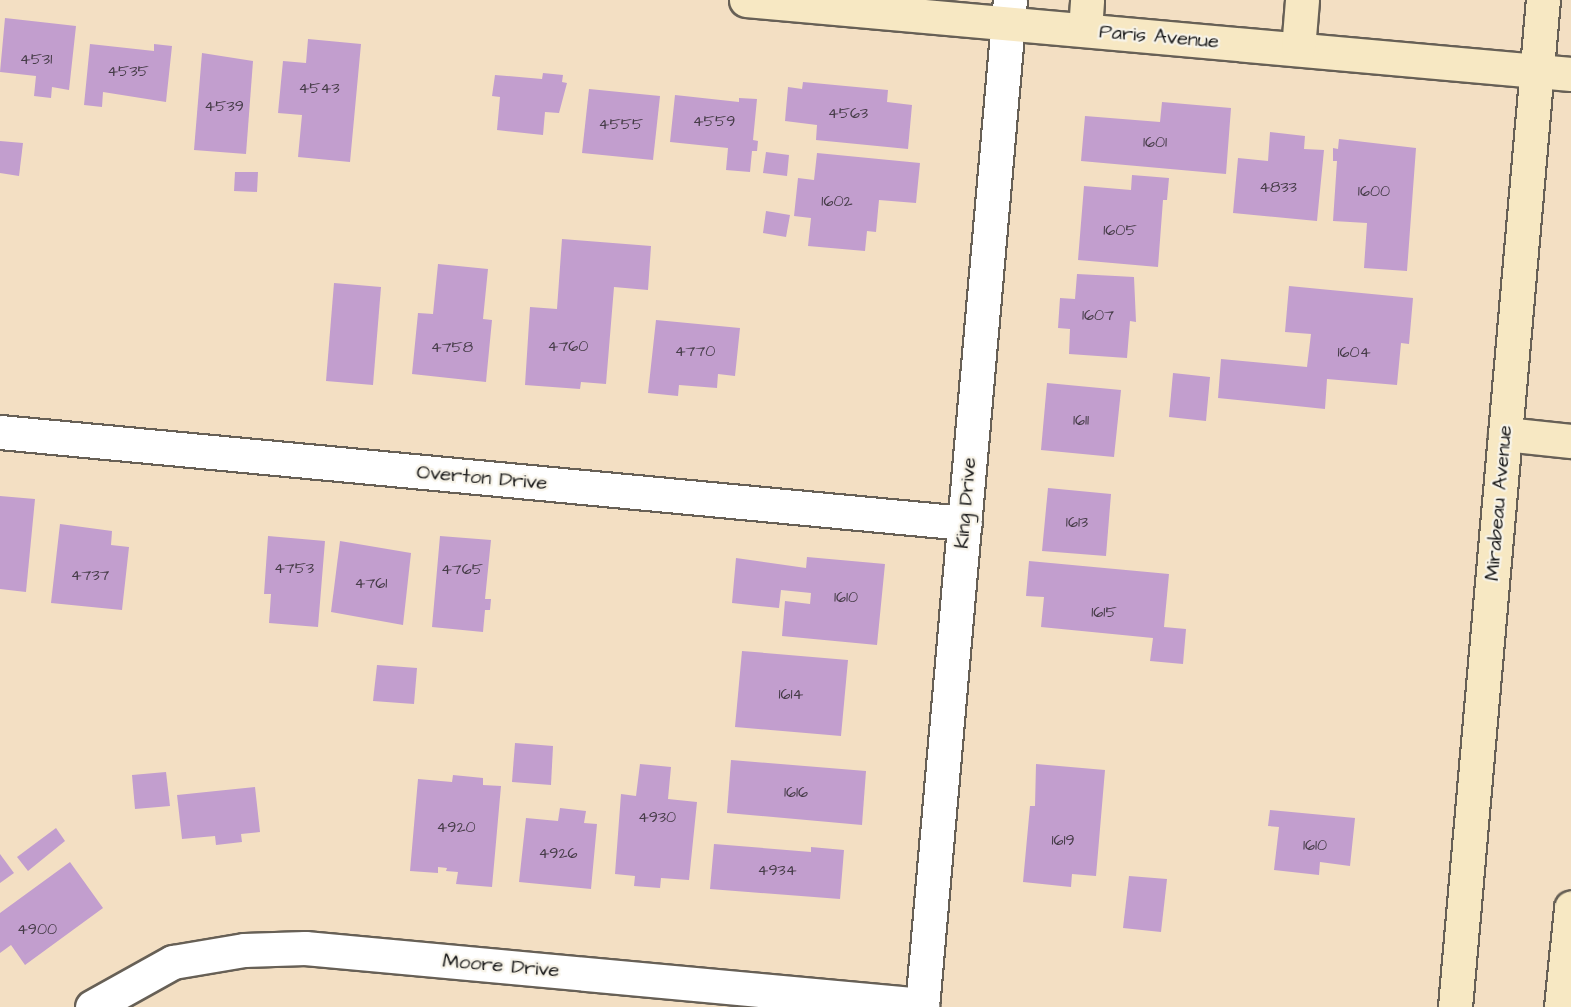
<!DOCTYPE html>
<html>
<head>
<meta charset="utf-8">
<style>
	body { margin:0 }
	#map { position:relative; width:1571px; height:1007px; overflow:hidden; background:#f3dfc3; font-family:"Architects Daughter",sans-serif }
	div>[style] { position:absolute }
	.building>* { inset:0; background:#c29ece }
	.roads { filter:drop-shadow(2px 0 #676056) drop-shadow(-2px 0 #676056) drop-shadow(0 2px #676056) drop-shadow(0 -2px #676056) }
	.street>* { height:33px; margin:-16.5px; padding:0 16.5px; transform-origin:16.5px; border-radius:16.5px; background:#fff }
	.secondary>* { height:33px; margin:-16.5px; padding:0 16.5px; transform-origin:16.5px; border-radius:16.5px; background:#f7e8c3 }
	span { translate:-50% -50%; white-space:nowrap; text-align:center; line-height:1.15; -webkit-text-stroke:4.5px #f7f3e8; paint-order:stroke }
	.number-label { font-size:16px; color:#463c48 }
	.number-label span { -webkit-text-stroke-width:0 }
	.street-label { font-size:20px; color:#1c1c1c }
</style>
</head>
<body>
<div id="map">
	<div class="building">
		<i style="clip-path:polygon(5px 18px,76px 26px,69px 90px,52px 87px,51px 98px,34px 96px,36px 76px,0 72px)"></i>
		<i style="clip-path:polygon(308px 39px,361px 44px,350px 162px,298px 157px,302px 115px,278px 113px,283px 61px,306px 63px)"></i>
		<i style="clip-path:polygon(90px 44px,154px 51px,154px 44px,172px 46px,166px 102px,103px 92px,102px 107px,84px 105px)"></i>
		<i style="clip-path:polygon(202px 53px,253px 61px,246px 154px,194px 150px)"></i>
		<i style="clip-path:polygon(543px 73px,563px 75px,562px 82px,567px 83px,559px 113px,545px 112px,543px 135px,497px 130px,500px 97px,492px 96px,495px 75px,542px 79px)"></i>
		<i style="clip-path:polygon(803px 82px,888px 90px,887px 102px,912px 105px,908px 149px,816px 140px,817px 125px,785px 121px,788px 87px,802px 89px)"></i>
		<i style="clip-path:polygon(589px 89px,660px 96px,653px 160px,582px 153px)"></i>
		<i style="clip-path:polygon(675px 95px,739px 102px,739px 98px,757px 99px,753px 140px,758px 141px,757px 151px,752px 151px,750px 172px,726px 170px,728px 148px,670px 142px)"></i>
		<i style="clip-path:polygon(1162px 102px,1231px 108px,1226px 174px,1081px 161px,1085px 116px,1160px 122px)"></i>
		<i style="clip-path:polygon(1270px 132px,1305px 136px,1304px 149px,1324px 150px,1317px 221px,1233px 213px,1238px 158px,1268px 161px)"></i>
		<i style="clip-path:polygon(1339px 139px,1416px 148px,1407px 271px,1364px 268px,1367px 223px,1333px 221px,1337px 161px,1333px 161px,1333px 148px,1338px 149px)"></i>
		<i style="clip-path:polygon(0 141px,23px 143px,19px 176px,0 173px)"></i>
		<i style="clip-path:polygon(766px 152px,789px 155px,787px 176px,763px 173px)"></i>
		<i style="clip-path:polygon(817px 153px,920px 163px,916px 203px,879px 200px,876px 232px,867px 231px,865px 251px,808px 246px,811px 218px,794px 216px,798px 178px,814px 180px)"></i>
		<i style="clip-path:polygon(235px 172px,258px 172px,257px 192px,234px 191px)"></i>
		<i style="clip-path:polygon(1132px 175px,1169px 178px,1167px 200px,1163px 200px,1158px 267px,1078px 260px,1084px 186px,1131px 190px)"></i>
		<i style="clip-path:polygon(766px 211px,790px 215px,786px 237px,763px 233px)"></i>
		<i style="clip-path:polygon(562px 239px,651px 246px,648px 290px,614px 287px,606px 384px,581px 382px,580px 389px,525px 385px,530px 307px,557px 309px)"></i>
		<i style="clip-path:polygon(438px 264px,488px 269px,483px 319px,492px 320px,486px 382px,412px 374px,418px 313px,433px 314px)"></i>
		<i style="clip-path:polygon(1077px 274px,1134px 277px,1136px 322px,1130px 321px,1127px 358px,1069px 354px,1070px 329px,1058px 328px,1060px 298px,1075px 299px)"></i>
		<i style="clip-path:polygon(334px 283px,381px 287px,373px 385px,326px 381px)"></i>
		<i style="clip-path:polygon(1289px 286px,1413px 298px,1409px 344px,1401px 343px,1397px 385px,1327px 379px,1325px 409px,1218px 398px,1221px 359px,1307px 367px,1311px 334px,1285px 332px)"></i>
		<i style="clip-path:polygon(656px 320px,740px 328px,735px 376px,718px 374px,717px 388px,679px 385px,678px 396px,648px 393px)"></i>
		<i style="clip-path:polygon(1173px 373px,1210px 377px,1206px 421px,1169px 417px)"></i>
		<i style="clip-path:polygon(1047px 383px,1121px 390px,1114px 457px,1041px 450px)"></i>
		<i style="clip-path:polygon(1048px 488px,1111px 494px,1106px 556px,1042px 551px)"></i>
		<i style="clip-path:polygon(0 496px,35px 499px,26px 592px,0 589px)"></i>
		<i style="clip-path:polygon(60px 524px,112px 531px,111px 545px,129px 547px,122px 610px,51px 603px)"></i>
		<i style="clip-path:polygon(268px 536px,325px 541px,318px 627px,269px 623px,271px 594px,264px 594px)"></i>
		<i style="clip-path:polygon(440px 536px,491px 540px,485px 599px,491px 599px,490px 610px,485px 610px,483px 632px,432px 627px)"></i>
		<i style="clip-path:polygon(340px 541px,411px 553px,403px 625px,331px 612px)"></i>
		<i style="clip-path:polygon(807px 557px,885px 564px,877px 645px,782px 636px,785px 601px,810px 604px,811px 593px,781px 590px,779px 608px,732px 603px,736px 558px,806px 568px)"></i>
		<i style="clip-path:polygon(1029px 561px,1169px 574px,1164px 627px,1186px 629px,1183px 664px,1150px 661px,1153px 638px,1041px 627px,1044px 597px,1026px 596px)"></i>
		<i style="clip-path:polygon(742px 651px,848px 660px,841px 736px,735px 727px)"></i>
		<i style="clip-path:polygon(377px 665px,417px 668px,414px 704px,373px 701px)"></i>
		<i style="clip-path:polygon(515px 743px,553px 746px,551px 785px,512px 782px)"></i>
		<i style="clip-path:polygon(731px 760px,866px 771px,862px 825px,727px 813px)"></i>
		<i style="clip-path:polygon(640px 764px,671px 767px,668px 799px,697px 802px,689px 880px,661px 878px,660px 888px,634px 886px,635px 876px,615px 874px,621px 794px,636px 796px)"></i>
		<i style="clip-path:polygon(1036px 764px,1105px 770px,1096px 876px,1072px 874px,1071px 887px,1023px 882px,1030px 806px,1035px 806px)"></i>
		<i style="clip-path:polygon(166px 772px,170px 806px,135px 809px,132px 775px)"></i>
		<i style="clip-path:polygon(453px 775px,483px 778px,483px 785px,501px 786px,492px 887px,456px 884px,458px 872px,446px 871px,447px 868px,438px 867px,438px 873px,410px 871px,418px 779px,452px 782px)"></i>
		<i style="clip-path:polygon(255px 787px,260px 832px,241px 834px,242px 842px,216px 845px,215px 836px,182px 839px,177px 795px)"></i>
		<i style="clip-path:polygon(560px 808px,586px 811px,584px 823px,597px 824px,591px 889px,519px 882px,526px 818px,558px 821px)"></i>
		<i style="clip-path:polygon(1270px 810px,1355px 818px,1350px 866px,1320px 862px,1319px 875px,1274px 870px,1279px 827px,1268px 826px)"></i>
		<i style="clip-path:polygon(56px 828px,65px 841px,28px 871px,17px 857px)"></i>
		<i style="clip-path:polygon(714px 844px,811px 852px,811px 847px,844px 850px,840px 899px,710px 889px)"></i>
		<i style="clip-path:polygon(0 854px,14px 873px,0 883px)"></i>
		<i style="clip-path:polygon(70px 862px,103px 908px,25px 965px,11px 945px,0 953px,0 913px)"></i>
		<i style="clip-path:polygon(1129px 876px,1167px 879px,1161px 932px,1123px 928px)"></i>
	</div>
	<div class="roads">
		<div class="street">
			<i style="left:0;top:432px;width:969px;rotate:5.39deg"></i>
			<i style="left:92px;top:1007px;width:93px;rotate:-29.1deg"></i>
			<i style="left:173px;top:962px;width:72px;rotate:-9.6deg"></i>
			<i style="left:244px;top:950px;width:61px;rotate:-1.9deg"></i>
			<i style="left:305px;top:948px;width:620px;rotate:5.28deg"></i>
			<i style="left:922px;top:1007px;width:1011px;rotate:-85.01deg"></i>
		</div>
		<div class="secondary">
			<i style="left:746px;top:0;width:828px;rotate:5.13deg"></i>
			<i style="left:1085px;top:30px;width:30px;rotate:-86deg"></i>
			<i style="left:1298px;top:49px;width:49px;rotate:-85.3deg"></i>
			<i style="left:1505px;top:434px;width:66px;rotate:6.1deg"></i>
			<i style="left:1455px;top:1007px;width:1011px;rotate:-85.01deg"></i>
			<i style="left:1561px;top:1007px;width:100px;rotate:-84.2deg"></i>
		</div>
	</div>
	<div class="number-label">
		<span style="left:36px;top:59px">4531</span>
		<span style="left:128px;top:71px">4535</span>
		<span style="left:319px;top:88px">4543</span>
		<span style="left:224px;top:106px">4539</span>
		<span style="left:848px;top:113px">4563</span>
		<span style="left:714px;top:121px">4559</span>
		<span style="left:621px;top:124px">4555</span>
		<span style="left:1155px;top:142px">1601</span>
		<span style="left:1278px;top:187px">4833</span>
		<span style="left:1374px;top:191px">1600</span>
		<span style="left:837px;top:201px">1602</span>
		<span style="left:1120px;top:230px">1605</span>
		<span style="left:1098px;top:315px">1607</span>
		<span style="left:568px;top:346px">4760</span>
		<span style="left:452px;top:347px">4758</span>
		<span style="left:695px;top:351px">4770</span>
		<span style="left:1354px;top:352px">1604</span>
		<span style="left:1081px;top:420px">1611</span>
		<span style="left:1077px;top:522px">1613</span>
		<span style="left:294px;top:568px">4753</span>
		<span style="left:462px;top:569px">4765</span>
		<span style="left:90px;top:575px">4737</span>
		<span style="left:371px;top:583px">4761</span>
		<span style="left:846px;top:597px">1610</span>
		<span style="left:1104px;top:612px">1615</span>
		<span style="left:791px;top:694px">1614</span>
		<span style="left:796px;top:792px">1616</span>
		<span style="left:657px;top:817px">4930</span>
		<span style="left:456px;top:827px">4920</span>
		<span style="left:1063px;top:840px">1619</span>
		<span style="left:1315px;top:845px">1610</span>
		<span style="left:558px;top:853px">4926</span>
		<span style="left:777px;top:870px">4934</span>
		<span style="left:37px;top:929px">4900</span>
	</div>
	<div class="street-label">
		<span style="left:1159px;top:37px;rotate:5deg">Paris Avenue</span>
		<span style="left:482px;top:478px;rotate:5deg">Overton Drive</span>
		<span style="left:966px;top:503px;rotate:-85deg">King Drive</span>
		<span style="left:1499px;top:503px;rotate:-85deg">Mirabeau Avenue</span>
		<span style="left:501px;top:966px;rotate:5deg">Moore Drive</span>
	</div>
</div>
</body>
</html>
